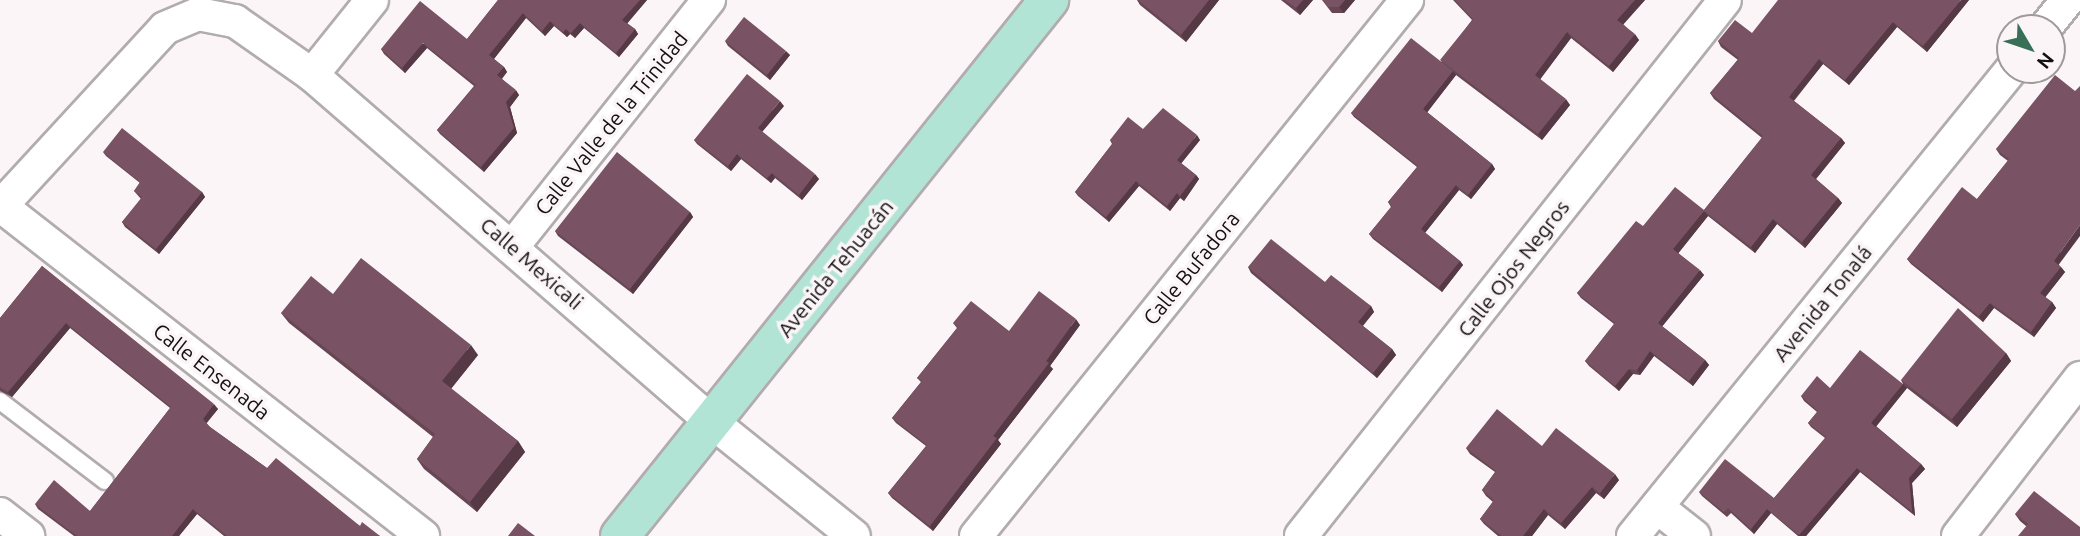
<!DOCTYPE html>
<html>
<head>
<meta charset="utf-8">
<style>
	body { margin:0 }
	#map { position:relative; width:2080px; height:536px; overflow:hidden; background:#fbf5f7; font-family:Ubuntu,sans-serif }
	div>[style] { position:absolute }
	.roads { filter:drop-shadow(2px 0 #b2acae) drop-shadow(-2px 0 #b2acae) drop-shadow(0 2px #b2acae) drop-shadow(0 -2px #b2acae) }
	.lane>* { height:16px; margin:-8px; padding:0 8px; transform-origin:8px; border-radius:8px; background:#fff }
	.street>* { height:32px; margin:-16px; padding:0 16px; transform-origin:16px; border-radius:16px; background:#fff }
	.secondary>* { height:38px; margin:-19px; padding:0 19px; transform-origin:19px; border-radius:19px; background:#b2e4d6 }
	.wall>* { inset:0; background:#684755 }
	.shaded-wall>* { inset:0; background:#553945 }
	.building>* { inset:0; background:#795263 }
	span { translate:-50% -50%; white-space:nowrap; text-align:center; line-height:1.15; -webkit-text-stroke:7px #fbf5f7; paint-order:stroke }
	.street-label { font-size:21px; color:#121011 }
	.north { position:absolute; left:1996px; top:14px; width:70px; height:70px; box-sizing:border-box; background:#fbf5f7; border:2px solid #9e999b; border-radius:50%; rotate:129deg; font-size:19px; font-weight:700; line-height:28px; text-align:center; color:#121011 }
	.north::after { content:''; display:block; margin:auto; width:24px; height:32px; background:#376f57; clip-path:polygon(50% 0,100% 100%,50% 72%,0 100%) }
</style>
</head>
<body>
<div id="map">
	<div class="roads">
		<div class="lane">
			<i style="left:0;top:401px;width:132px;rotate:37.3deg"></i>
		</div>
		<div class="street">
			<i style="left:198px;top:14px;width:38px;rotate:11deg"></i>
			<i style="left:235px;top:21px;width:94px;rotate:35deg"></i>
			<i style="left:312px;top:75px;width:530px;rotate:40.94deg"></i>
			<i style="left:712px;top:422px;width:182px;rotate:38.8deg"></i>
			<i style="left:2045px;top:28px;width:36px;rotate:-51deg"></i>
			<i style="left:312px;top:75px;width:96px;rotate:-51.3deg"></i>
			<i style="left:1px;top:206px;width:536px;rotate:38.03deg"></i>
			<i style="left:0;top:207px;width:243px;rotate:-47.3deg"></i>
			<i style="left:165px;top:28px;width:36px;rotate:-23deg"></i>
			<i style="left:513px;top:246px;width:315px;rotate:-51.5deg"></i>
			<i style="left:1657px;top:507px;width:47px;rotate:38.1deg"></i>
			<i style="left:0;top:514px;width:36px;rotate:38deg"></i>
			<i style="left:976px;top:536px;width:688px;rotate:-51.2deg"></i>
			<i style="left:1301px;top:536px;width:683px;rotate:-51.65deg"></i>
			<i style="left:1633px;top:536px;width:600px;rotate:-50.95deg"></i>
			<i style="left:1958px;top:536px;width:200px;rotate:-52.3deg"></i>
		</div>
		<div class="secondary">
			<i style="left:620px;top:536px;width:687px;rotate:-51.33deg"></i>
		</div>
	</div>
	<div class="wall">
		<i style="clip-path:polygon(498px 0,647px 0,627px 23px,635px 29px,638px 34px,619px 57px,584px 28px,575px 38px,570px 34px,567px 37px,554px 26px,545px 36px,526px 18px,494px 59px,504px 67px,507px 72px,502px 79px,519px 95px,510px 107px,517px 133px,484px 172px,440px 134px,437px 130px,474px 86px,427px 48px,405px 73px,384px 54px,381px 49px,467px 39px)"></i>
		<i style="clip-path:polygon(1137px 0,1219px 0,1186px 42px,1140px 5px)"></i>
		<i style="clip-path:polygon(1281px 0,1313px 0,1300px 15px)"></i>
		<i style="clip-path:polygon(1322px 0,1355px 0,1344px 13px,1332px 13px)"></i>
		<i style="clip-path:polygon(1453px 0,1645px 0,1623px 24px,1639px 40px,1613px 72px,1571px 38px,1540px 79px,1570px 105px,1542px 140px,1456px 75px,1427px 112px,1492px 164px,1495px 169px,1471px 199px,1459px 190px,1425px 233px,1460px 261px,1463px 265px,1442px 292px,1373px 239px,1369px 234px,1391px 207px,1388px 202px,1417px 167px,1354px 117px,1351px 113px,1441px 62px,1472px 20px)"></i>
		<i style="clip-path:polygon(1969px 0,1927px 52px,1897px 27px,1849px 85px,1823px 64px,1794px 101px,1841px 138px,1845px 143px,1816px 179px,1838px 198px,1842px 203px,1805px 248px,1777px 224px,1755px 253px,1708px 216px,1678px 253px,1704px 275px,1662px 326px,1705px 360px,1709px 365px,1693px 386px,1654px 356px,1640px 375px,1633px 374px,1619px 391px,1589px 366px,1585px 361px,1614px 324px,1581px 298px,1577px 293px,1643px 226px,1704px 210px,1762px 138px,1714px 99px,1710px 93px,1738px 60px,1721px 47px,1718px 41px)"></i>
		<i style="clip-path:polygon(725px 41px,790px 55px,770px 80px,728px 46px)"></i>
		<i style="clip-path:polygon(2075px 91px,2059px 265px,2065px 272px,2045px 297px,2052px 302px,2056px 308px,2034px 337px,1994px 308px,1983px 322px,1911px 264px,1907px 259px,1977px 199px,2008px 161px,2000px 155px,1996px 149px)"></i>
		<i style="clip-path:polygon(784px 106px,762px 132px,819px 179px,802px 200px,775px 178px,771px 183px,741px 159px,731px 171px,697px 144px,694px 140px)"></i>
		<i style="clip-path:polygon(1143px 129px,1200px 140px,1181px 163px,1196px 175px,1199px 179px,1184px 201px,1180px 198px,1170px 211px,1139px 186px,1109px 222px,1078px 196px,1075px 192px,1112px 144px,1110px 140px)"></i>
		<i style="clip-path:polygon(103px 152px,202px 192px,205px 197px,159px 254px,125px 227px,122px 222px,141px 199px,134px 191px,140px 183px,106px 156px)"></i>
		<i style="clip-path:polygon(690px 212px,693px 217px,633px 294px,558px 236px,555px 231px)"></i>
		<i style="clip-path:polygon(42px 266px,218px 409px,206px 423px,210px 427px,267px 468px,360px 526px,380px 536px,224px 536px,197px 514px,179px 536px,74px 536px,38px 509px,35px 504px,90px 511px,170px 408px,70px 328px,12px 397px,0 391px,0 318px)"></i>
		<i style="clip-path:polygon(1248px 267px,1325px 282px,1371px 306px,1374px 312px,1363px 326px,1392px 349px,1396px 355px,1377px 378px,1251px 273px)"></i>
		<i style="clip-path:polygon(333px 294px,478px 355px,451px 389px,518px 441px,525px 452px,477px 512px,424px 469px,417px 459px,433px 437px,289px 323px,281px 313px)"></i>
		<i style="clip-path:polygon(953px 323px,1009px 331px,1080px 325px,1050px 366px,1053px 369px,998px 440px,1001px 444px,933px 531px,892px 498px,888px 493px,926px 446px,896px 423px,892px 418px,921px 382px,917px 378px,957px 328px)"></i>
		<i style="clip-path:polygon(2006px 353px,2011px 361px,1957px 427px,1907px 388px,1876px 426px,1921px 464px,1925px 469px,1912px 483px,1915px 516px,1860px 472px,1806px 536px,1798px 536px,1771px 513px,1754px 534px,1731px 513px,1727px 517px,1702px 496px,1699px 492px,1774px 498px,1825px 438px,1811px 427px,1808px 423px,1817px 412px,1804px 401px,1801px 396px,1830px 388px,1903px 384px,1901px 380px)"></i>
		<i style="clip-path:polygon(1542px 446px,1619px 480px,1604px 499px,1596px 493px,1565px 529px,1548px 515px,1532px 536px,1498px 536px,1484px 524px,1480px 519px,1493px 502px,1486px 496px,1482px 490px,1495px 472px,1470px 454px,1466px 448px)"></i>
		<i style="clip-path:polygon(2015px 514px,2080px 527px,2026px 526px,2020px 521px)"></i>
	</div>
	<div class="shaded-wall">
		<i style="clip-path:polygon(640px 0,647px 0,626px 25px,622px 20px)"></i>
		<i style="clip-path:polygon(1209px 0,1219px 0,1186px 42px,1181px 35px)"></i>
		<i style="clip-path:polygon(1303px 0,1313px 0,1300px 15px,1296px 8px)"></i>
		<i style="clip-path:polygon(1345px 0,1355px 0,1344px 13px,1339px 7px)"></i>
		<i style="clip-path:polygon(1635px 0,1645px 0,1622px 26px,1617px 20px)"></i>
		<i style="clip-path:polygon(1961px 0,1969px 0,1927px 52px,1923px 46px)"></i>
		<i style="clip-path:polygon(523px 13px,526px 18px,493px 60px,489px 55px)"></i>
		<i style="clip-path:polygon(550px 21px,554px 26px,545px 36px,542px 31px)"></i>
		<i style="clip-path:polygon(1893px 22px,1897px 27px,1849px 85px,1845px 80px)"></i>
		<i style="clip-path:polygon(580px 23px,584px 28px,575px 38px,571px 33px)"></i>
		<i style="clip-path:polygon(566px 29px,570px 34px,567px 37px,563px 32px)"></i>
		<i style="clip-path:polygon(635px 29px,638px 34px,619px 57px,616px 53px)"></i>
		<i style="clip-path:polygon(1567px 32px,1571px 38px,1539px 81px,1535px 75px)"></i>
		<i style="clip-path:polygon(1635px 34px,1639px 40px,1613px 72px,1609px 66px)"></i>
		<i style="clip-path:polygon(423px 43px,427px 48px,405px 73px,402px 68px)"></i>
		<i style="clip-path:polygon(786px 51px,790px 55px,770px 80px,767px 75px)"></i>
		<i style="clip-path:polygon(1819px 59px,1823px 64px,1792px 102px,1789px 97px)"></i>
		<i style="clip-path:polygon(504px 67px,507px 72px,500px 80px,497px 75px)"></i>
		<i style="clip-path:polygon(1453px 71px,1456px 75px,1426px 114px,1423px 109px)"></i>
		<i style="clip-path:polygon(516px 90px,519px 95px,510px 107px,517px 133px,484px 172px,481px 167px,506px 102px)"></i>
		<i style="clip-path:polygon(1566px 99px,1570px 105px,1542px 140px,1538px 134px)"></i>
		<i style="clip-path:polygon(780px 101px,784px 106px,761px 133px,758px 128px)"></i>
		<i style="clip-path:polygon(1197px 135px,1200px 140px,1180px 165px,1177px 160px)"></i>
		<i style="clip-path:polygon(1841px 138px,1845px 143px,1815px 180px,1811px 175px)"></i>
		<i style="clip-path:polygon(737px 154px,741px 159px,731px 171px,728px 166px)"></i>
		<i style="clip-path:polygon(1492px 164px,1495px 169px,1471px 199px,1468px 195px)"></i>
		<i style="clip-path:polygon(772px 173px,775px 178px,771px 183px,767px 178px)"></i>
		<i style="clip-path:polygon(815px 174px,819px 179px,802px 200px,799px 195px)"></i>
		<i style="clip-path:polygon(1196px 175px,1199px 179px,1184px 201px,1180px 196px)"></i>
		<i style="clip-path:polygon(1136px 181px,1139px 186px,1109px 222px,1106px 217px)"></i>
		<i style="clip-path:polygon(1456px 185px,1459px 190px,1424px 234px,1421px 229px)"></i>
		<i style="clip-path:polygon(202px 192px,205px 197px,159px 254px,156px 249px)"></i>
		<i style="clip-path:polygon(1177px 193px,1180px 198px,1170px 211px,1167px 206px)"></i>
		<i style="clip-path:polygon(1838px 198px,1842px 203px,1805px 248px,1802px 242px)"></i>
		<i style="clip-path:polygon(1704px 211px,1708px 216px,1677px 255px,1673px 249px)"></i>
		<i style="clip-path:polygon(690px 212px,693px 217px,633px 294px,630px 289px)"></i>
		<i style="clip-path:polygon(1773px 219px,1777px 224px,1755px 253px,1751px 247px)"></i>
		<i style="clip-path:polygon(2080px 225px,2080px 236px,2057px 267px,2054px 261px)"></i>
		<i style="clip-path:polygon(1460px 261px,1463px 265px,1442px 292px,1439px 287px)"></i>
		<i style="clip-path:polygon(2061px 267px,2065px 272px,2044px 299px,2040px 293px)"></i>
		<i style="clip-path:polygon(1700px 270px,1704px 275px,1661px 328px,1658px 323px)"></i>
		<i style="clip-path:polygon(2052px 302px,2056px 308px,2034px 337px,2031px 332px)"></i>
		<i style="clip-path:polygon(1990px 303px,1994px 308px,1983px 322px,1979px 316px)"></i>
		<i style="clip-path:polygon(1371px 306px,1374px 312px,1361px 327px,1358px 322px)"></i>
		<i style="clip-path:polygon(1076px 319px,1080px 325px,1050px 366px,1053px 369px,998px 440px,1001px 444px,933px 531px,930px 526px)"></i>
		<i style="clip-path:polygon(66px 323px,70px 328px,12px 397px,8px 392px)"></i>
		<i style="clip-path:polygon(471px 345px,478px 355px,449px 391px,442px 381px)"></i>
		<i style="clip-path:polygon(1392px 349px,1396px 355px,1377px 378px,1373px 373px)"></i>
		<i style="clip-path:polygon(1650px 351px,1654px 356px,1640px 375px,1637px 370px)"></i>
		<i style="clip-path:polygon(2006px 353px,2011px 361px,1957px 427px,1952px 419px)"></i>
		<i style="clip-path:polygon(1705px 360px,1709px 365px,1693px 386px,1689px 381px)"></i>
		<i style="clip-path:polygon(1629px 369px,1633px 374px,1619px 391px,1615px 386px)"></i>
		<i style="clip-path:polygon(1903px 384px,1907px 388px,1875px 428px,1871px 423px)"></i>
		<i style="clip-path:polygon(214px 404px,218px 409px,206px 424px,203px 419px)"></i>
		<i style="clip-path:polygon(518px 441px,525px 452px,477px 512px,470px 502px)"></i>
		<i style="clip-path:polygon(1921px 464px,1925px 469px,1912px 483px,1915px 516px,1912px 511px,1909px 478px)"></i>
		<i style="clip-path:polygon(1857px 468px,1860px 472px,1806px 536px,1799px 536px,1799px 535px)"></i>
		<i style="clip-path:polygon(1615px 474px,1619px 480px,1604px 499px,1600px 493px)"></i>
		<i style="clip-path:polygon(1592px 487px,1596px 493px,1565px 529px,1561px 523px)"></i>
		<i style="clip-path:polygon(193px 509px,197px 514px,179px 536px,172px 536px)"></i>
		<i style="clip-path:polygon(1544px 509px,1548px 515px,1532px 536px,1523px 536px)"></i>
		<i style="clip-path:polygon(1767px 509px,1771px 513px,1754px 534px,1751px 529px)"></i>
	</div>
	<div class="building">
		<i style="clip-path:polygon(498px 0,640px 0,622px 20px,635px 29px,616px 53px,580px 23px,571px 33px,566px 29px,563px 32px,550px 21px,542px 31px,523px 13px,489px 55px,504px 67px,497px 75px,516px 90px,506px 102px,514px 128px,481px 167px,437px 130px,476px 85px,423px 43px,402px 68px,381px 49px,420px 1px,467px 39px)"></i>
		<i style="clip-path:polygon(1138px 0,1209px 0,1181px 35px)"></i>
		<i style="clip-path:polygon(1285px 0,1303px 0,1296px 8px)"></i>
		<i style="clip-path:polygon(1323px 0,1345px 0,1339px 7px,1328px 7px)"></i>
		<i style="clip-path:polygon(1455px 0,1635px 0,1617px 20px,1635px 34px,1609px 66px,1567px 32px,1535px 75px,1566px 99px,1538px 134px,1440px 60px,1473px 19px)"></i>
		<i style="clip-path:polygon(1778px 0,1961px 0,1923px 46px,1893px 22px,1845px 80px,1819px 59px,1789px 97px,1841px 138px,1811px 175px,1838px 198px,1802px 242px,1773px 219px,1751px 247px,1704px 211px,1673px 249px,1700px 270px,1658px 323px,1705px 360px,1689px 381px,1650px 351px,1637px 370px,1629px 369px,1615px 386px,1585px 361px,1615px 323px,1577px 293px,1636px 221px,1643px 226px,1675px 187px,1704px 210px,1763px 136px,1710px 93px,1739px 58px,1718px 41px,1735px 20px,1752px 33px)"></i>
		<i style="clip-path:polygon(744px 17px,786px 51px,767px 75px,725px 41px)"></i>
		<i style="clip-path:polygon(1411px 38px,1453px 71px,1423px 109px,1492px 164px,1468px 195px,1456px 185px,1421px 229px,1460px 261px,1439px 287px,1369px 234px,1392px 206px,1388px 202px,1418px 166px,1351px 113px)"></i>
		<i style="clip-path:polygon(747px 74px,780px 101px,758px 128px,815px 174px,799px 195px,772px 173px,767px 178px,737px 154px,728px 166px,694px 140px)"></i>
		<i style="clip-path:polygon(2055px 75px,2075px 91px,2080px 86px,2080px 225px,2054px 261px,2061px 267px,2040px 293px,2052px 302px,2031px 332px,1990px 303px,1979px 316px,1907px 259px,1962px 187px,1977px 199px,2009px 159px,1996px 149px)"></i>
		<i style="clip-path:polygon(1163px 108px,1197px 135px,1177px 160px,1196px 175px,1180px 196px,1177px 193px,1167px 206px,1136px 181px,1106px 217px,1075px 192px,1113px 143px,1110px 140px,1128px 117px,1143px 129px)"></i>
		<i style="clip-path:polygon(122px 128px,202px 192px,156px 249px,122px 222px,142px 197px,134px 191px,140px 182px,103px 152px)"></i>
		<i style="clip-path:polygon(617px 152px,690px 212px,630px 289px,555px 231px)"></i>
		<i style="clip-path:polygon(1271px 239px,1325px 282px,1331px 275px,1371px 306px,1358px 322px,1392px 349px,1373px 373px,1248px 267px)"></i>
		<i style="clip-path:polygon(361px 258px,471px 345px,442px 381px,518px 441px,470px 502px,417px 459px,435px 434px,281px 313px,311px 276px,333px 294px)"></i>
		<i style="clip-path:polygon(42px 266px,214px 404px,203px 419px,210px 427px,267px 468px,276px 458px,360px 526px,362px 522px,380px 536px,227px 536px,193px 509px,172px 536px,77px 536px,35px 504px,54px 480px,90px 511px,171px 407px,66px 323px,8px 392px,0 387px,0 318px)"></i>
		<i style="clip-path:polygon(1039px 291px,1076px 319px,1046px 361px,1049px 363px,993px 436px,997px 438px,930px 526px,888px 493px,927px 445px,892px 418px,922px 381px,917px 378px,958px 327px,953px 323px,971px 301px,1009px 331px)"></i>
		<i style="clip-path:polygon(1958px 308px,2006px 353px,1952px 419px,1901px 380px)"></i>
		<i style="clip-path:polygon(1860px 350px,1903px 384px,1871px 423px,1921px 464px,1909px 478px,1912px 511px,1857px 468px,1799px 535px,1767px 509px,1751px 529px,1728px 508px,1724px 512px,1699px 492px,1725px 459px,1774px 498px,1826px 437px,1808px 423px,1818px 411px,1801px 396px,1817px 376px,1830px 388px)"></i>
		<i style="clip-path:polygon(1497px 409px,1542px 446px,1556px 428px,1615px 474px,1600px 493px,1592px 487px,1561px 523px,1544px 509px,1523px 536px,1502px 536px,1480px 519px,1494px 500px,1482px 490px,1496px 471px,1466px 448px)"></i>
		<i style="clip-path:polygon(2034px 491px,2080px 527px,2080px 536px,2018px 536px,2028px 524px,2015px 514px)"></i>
		<i style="clip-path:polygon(518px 523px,535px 536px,508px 536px)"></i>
	</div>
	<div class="street-label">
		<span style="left:611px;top:123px;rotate:-51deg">Calle Valle de la Trinidad</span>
		<span style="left:532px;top:263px;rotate:41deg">Calle Mexicali</span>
		<span style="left:835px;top:268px;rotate:-51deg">Avenida Tehuacán</span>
		<span style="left:1191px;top:268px;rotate:-51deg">Calle Bufadora</span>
		<span style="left:1513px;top:268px;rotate:-52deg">Calle Ojos Negros</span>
		<span style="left:1822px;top:303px;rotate:-51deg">Avenida Tonalá</span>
		<span style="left:212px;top:371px;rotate:38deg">Calle Ensenada</span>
	</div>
	<div class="north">N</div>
</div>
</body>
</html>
